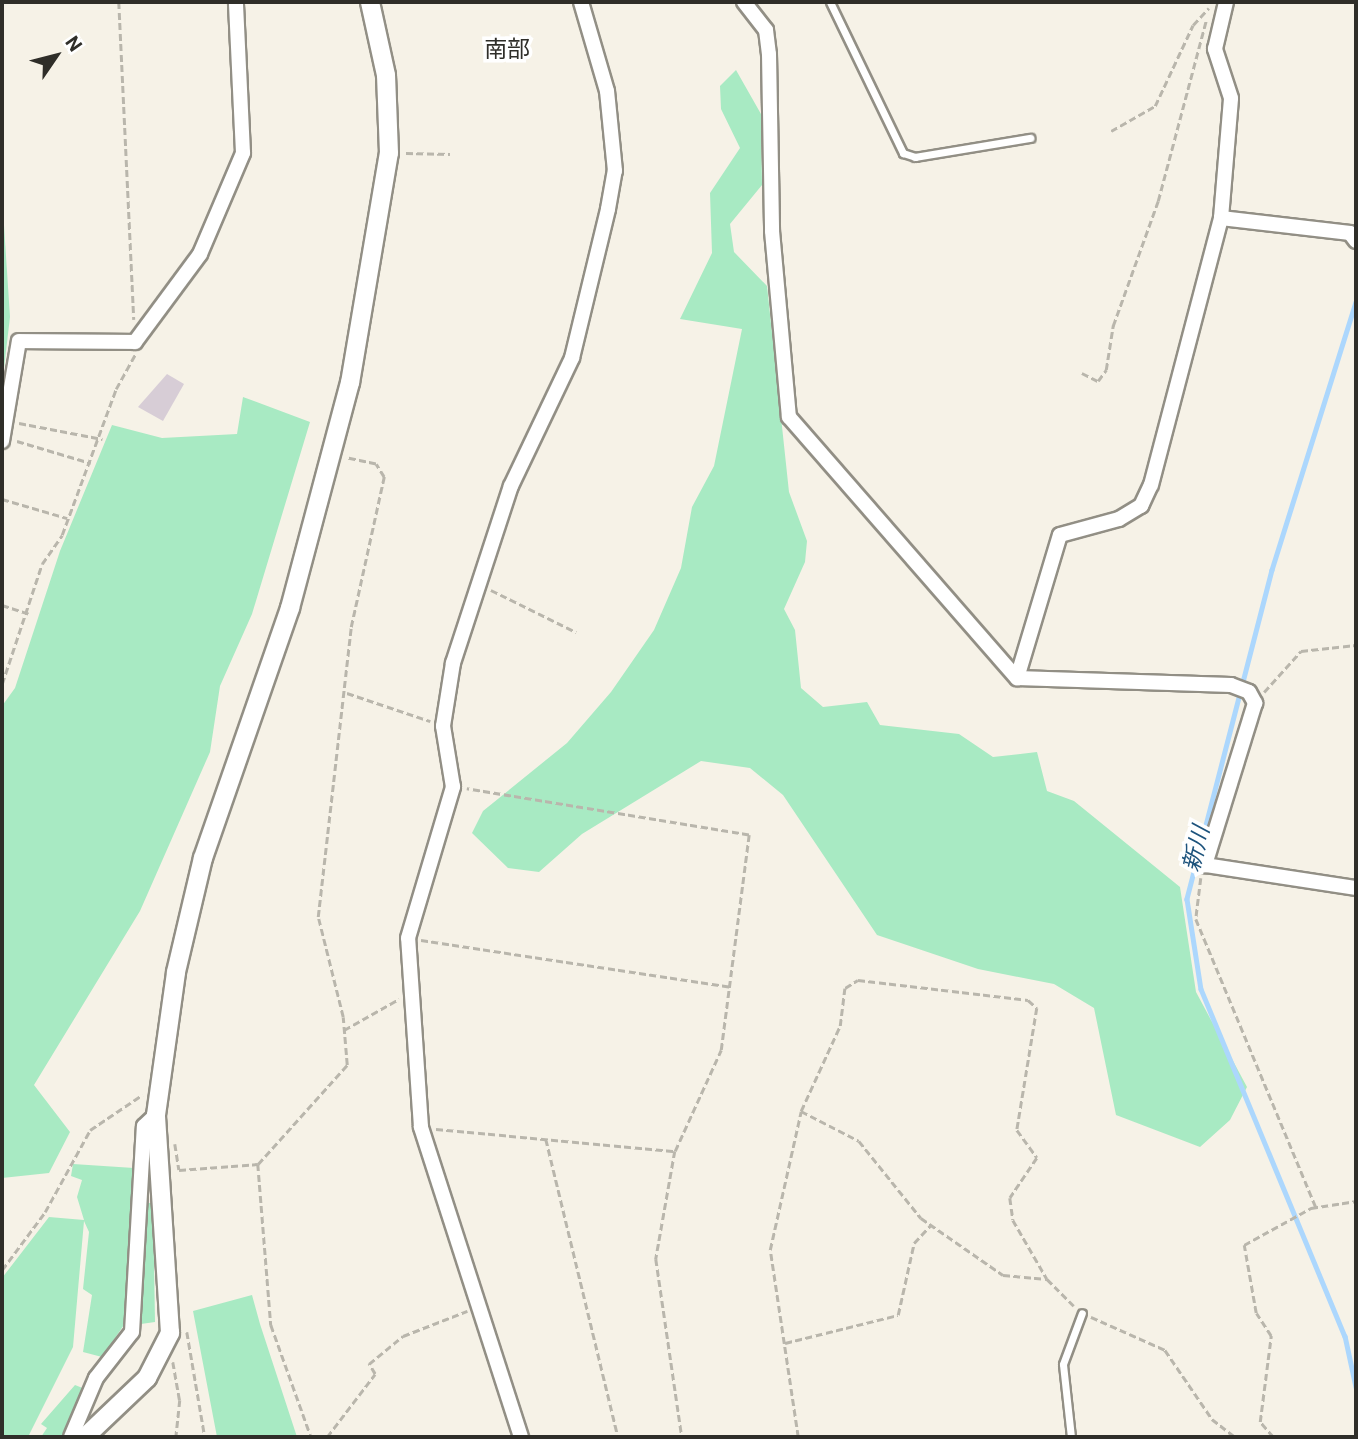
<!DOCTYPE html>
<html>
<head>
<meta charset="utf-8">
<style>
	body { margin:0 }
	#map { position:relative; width:1358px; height:1439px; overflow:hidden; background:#f6f2e7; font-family:Roboto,"Noto Sans JP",sans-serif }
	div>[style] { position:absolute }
	.green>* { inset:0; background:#a8eac3 }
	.stream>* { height:4.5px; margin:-2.25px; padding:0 2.25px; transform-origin:2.25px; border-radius:2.25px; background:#acd7fd }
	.building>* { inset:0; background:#d7cdd6 }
	.path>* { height:2.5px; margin-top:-1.25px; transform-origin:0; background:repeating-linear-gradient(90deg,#b9b6ac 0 7px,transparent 0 10.5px) }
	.roads { filter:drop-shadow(2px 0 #928f85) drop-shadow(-2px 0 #928f85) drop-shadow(0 2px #928f85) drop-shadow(0 -2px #928f85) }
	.service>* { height:7px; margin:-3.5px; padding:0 3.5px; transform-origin:3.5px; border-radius:3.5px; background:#fff }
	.minor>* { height:14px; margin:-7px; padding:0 7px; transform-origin:7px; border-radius:7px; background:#fff }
	.tertiary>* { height:18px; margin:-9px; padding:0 9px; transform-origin:9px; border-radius:9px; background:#fff }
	span { translate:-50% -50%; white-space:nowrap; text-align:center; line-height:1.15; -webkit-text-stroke:7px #fff; paint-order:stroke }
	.neighbourhood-label { font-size:23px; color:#2f2e29 }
	.water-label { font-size:23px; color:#1d537c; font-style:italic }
	.frame { position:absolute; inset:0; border:4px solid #2f2e29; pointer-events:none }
	.north { position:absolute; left:21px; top:21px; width:70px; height:70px; -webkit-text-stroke:5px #fff; paint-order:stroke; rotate:55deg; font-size:19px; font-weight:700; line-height:28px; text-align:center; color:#2f2e29 }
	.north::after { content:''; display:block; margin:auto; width:24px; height:32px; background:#2f2e29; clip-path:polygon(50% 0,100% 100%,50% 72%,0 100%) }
</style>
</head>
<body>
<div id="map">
	<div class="green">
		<i style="clip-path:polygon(736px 70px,761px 114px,762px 185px,730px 224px,734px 252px,767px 286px,789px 492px,807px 541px,805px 562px,784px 609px,795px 630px,801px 688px,823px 707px,867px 702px,880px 725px,959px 734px,993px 757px,1037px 752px,1047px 791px,1074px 801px,1180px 887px,1196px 992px,1247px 1087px,1230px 1120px,1200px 1147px,1116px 1115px,1094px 1008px,1054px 984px,978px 969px,877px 935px,783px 795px,750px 768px,701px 761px,582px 834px,539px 872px,508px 868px,472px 833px,483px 811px,567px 743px,611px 692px,654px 630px,681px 568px,692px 507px,714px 466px,742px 329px,680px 319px,712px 253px,710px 193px,740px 148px,721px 109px,720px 86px)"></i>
		<i style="clip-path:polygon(2px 195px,10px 317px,2px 385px)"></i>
		<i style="clip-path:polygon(243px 397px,310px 422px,252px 614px,220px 686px,210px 752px,140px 911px,34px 1085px,70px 1132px,49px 1173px,2px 1178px,2px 706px,15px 688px,60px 551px,112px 425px,162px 438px,237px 434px)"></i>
		<i style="clip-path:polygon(73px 1164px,134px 1168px,126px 1322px,102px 1357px,83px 1352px,92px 1295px,83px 1289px,89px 1232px,84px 1221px,73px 1347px,28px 1437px,2px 1437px,2px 1278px,49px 1217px,84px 1220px,77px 1197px,82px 1180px,71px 1176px)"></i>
		<i style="clip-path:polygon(145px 1203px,153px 1203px,155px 1322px,141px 1324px)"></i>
		<i style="clip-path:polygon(252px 1295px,260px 1324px,297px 1437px,217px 1437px,193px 1311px)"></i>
		<i style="clip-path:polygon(75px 1385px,85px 1389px,62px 1437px,41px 1437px,47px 1428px,41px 1424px)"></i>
	</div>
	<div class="stream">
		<i style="left:1356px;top:302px;width:281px;rotate:107.4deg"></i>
		<i style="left:1272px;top:570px;width:340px;rotate:104.5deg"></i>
		<i style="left:1187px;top:899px;width:91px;rotate:81.2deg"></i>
		<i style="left:1201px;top:989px;width:376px;rotate:67.5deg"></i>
		<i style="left:1345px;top:1336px;width:52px;rotate:77.8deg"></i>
	</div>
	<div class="building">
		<i style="clip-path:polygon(167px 374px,184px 384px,163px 421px,138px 407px)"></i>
	</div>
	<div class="path">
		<i style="left:119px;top:2px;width:318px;rotate:87.3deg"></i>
		<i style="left:1111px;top:131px;width:51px;rotate:-29.6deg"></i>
		<i style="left:1155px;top:106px;width:89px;rotate:-64.9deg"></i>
		<i style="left:1193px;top:25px;width:23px;rotate:-47deg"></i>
		<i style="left:406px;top:153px;width:44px;rotate:1.3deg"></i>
		<i style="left:1082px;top:373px;width:18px;rotate:27deg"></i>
		<i style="left:1098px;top:381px;width:14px;rotate:-54deg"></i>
		<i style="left:1106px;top:370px;width:45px;rotate:-81deg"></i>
		<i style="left:1113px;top:326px;width:133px;rotate:-70.2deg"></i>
		<i style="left:1158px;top:201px;width:186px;rotate:-75.1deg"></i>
		<i style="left:19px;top:423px;width:85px;rotate:10.9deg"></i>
		<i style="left:17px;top:441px;width:77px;rotate:16.6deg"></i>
		<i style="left:2px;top:499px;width:68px;rotate:16.3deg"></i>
		<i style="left:491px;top:590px;width:95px;rotate:26.3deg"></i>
		<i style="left:2px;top:605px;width:28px;rotate:18deg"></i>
		<i style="left:2px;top:684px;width:126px;rotate:-71.6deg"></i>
		<i style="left:42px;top:564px;width:35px;rotate:-55deg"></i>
		<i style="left:62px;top:535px;width:156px;rotate:-69.7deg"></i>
		<i style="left:116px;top:389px;width:39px;rotate:-61deg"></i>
		<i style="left:1264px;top:692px;width:55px;rotate:-47.9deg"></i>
		<i style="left:1301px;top:651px;width:55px;rotate:-6.2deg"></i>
		<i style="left:347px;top:693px;width:88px;rotate:18.6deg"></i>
		<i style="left:1201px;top:878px;width:41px;rotate:97deg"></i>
		<i style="left:1196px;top:919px;width:312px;rotate:67.4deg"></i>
		<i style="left:421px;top:940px;width:313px;rotate:8.6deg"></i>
		<i style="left:344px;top:1030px;width:63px;rotate:-29.4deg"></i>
		<i style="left:801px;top:1111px;width:94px;rotate:-65.4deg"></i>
		<i style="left:840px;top:1026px;width:38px;rotate:-83deg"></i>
		<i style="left:845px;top:988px;width:15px;rotate:-32deg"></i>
		<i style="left:858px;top:980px;width:171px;rotate:6.7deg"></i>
		<i style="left:1028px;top:1000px;width:12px;rotate:42deg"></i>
		<i style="left:1037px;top:1008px;width:124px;rotate:99.3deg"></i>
		<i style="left:1017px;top:1130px;width:34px;rotate:54deg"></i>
		<i style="left:1037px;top:1158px;width:48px;rotate:124deg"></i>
		<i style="left:1010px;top:1198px;width:22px;rotate:82deg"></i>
		<i style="left:1013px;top:1220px;width:68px;rotate:60deg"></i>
		<i style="left:436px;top:1129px;width:240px;rotate:5.3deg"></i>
		<i style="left:675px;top:1151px;width:111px;rotate:-65.5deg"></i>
		<i style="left:721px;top:1050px;width:217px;rotate:-82.6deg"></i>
		<i style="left:749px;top:835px;width:286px;rotate:-170.7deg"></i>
		<i style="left:546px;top:1139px;width:307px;rotate:76.4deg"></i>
		<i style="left:175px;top:1144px;width:26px;rotate:81deg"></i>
		<i style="left:179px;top:1170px;width:79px;rotate:-4.3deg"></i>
		<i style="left:258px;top:1164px;width:133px;rotate:-48deg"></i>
		<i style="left:347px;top:1065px;width:48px;rotate:-94.8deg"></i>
		<i style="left:343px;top:1017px;width:103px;rotate:-104deg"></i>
		<i style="left:318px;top:917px;width:292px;rotate:-83.5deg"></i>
		<i style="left:351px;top:627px;width:154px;rotate:-77.6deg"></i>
		<i style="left:384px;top:477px;width:15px;rotate:-122deg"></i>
		<i style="left:376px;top:464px;width:29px;rotate:-168deg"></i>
		<i style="left:675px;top:1151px;width:110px;rotate:100deg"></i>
		<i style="left:656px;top:1259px;width:180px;rotate:81.7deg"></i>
		<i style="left:258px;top:1164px;width:162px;rotate:85.4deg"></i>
		<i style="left:271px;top:1325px;width:119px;rotate:70.3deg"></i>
		<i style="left:2px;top:1270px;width:72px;rotate:-53.4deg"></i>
		<i style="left:45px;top:1212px;width:94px;rotate:-61.2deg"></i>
		<i style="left:90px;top:1130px;width:63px;rotate:-33.9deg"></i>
		<i style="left:1091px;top:1317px;width:81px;rotate:24deg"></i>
		<i style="left:1165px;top:1350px;width:83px;rotate:55.7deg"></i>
		<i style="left:1212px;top:1419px;width:29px;rotate:38deg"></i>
		<i style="left:187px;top:1332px;width:107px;rotate:80.3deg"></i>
		<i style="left:785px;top:1343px;width:116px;rotate:-13.9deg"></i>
		<i style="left:898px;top:1315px;width:74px;rotate:-77.5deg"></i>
		<i style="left:914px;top:1243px;width:25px;rotate:-47deg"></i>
		<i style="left:173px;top:1362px;width:39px;rotate:80deg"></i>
		<i style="left:180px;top:1400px;width:37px;rotate:96deg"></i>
		<i style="left:327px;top:1437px;width:79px;rotate:-52.7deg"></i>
		<i style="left:375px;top:1374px;width:12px;rotate:-121deg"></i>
		<i style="left:369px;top:1364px;width:44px;rotate:-39.5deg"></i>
		<i style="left:403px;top:1336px;width:69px;rotate:-21.3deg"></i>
		<i style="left:798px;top:1437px;width:189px;rotate:-98.5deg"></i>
		<i style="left:770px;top:1250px;width:142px;rotate:-77.4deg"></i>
		<i style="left:801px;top:1111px;width:65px;rotate:27.3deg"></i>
		<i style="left:859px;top:1141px;width:99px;rotate:51.2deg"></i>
		<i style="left:921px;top:1218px;width:100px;rotate:34.8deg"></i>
		<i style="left:1003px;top:1275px;width:44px;rotate:5.2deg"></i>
		<i style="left:1047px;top:1279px;width:38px;rotate:45deg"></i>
		<i style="left:1273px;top:1437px;width:20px;rotate:-131deg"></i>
		<i style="left:1260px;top:1422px;width:87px;rotate:-82.7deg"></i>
		<i style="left:1271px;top:1336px;width:27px;rotate:-123deg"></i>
		<i style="left:1256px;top:1313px;width:69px;rotate:-100deg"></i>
		<i style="left:1244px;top:1245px;width:77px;rotate:-28.9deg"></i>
		<i style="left:1311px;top:1208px;width:46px;rotate:-8.8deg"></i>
	</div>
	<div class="roads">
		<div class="service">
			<i style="left:830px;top:2px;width:168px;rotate:64.2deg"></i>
			<i style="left:903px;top:153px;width:13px;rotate:18deg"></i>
			<i style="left:915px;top:157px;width:117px;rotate:-9.4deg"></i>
			<i style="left:1071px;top:1437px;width:73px;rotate:-96.3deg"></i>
			<i style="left:1063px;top:1364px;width:54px;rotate:-69.6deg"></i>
		</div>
		<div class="minor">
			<i style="left:744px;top:2px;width:36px;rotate:52deg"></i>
			<i style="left:766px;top:30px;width:24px;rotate:83deg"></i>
			<i style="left:769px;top:54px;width:177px;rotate:89deg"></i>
			<i style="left:772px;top:231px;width:187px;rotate:84.8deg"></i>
			<i style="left:789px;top:417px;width:347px;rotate:48.9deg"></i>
			<i style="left:1017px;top:678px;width:214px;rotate:1.9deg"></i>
			<i style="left:1231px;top:685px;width:19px;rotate:21deg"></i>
			<i style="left:1249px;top:692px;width:13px;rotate:61deg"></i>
			<i style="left:1255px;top:703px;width:170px;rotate:107.2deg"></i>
			<i style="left:1205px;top:865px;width:153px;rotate:8.7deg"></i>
			<i style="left:1221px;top:218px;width:130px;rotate:6.6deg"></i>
			<i style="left:1350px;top:233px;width:10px;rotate:53deg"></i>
			<i style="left:2px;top:441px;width:101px;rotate:-80.4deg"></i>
			<i style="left:19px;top:341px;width:116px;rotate:0.5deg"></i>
			<i style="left:135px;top:342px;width:109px;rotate:-53.5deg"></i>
			<i style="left:200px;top:254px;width:110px;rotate:-66.9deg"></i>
			<i style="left:243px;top:153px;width:151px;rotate:-92.7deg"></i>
			<i style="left:1017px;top:678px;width:149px;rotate:-73.3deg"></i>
			<i style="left:1060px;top:535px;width:61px;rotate:-15.2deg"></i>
			<i style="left:1119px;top:519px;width:26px;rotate:-31deg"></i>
			<i style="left:1141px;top:506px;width:23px;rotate:-65deg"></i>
			<i style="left:1151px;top:485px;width:276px;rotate:-75.3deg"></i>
			<i style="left:1221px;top:218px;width:120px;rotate:-85.2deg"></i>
			<i style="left:1231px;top:98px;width:52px;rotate:-108.1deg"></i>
			<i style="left:1215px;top:49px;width:48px;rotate:-76.8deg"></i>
			<i style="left:71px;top:1437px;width:64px;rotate:-67deg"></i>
			<i style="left:96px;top:1378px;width:58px;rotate:-52deg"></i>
			<i style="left:132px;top:1332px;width:206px;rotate:-86.7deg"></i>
			<i style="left:144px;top:1126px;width:16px;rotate:-43deg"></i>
			<i style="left:521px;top:1437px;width:326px;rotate:-107.9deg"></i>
			<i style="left:421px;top:1127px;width:189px;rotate:-93.9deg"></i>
			<i style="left:408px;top:938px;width:158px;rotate:-73.4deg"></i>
			<i style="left:453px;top:787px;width:62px;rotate:-99.3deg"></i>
			<i style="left:443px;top:726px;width:64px;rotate:-81deg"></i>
			<i style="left:453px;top:663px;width:186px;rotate:-71.9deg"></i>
			<i style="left:511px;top:486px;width:142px;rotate:-64.5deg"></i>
			<i style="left:572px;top:358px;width:153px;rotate:-76.4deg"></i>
			<i style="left:608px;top:209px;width:39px;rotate:-80deg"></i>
			<i style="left:615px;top:171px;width:80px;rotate:-95.7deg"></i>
			<i style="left:607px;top:91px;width:93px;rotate:-106.3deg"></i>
		</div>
		<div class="tertiary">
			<i style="left:85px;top:1437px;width:86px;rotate:-43.6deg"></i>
			<i style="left:147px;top:1378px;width:51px;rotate:-62.9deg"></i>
			<i style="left:170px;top:1333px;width:218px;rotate:-93.7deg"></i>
			<i style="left:156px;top:1115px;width:144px;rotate:-82deg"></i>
			<i style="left:176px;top:972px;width:117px;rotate:-76.7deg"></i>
			<i style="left:203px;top:858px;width:265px;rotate:-70.8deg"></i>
			<i style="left:290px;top:608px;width:233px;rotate:-75.1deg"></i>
			<i style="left:350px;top:383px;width:233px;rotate:-80.4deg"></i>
			<i style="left:389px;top:153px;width:78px;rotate:-92.2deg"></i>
			<i style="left:386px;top:75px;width:75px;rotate:-102.4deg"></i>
		</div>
	</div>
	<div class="neighbourhood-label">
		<span style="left:507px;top:50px">南部</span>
	</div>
	<div class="water-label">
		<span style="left:1197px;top:849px;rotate:-76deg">新川</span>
	</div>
	<div class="frame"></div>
	<div class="north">N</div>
</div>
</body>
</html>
